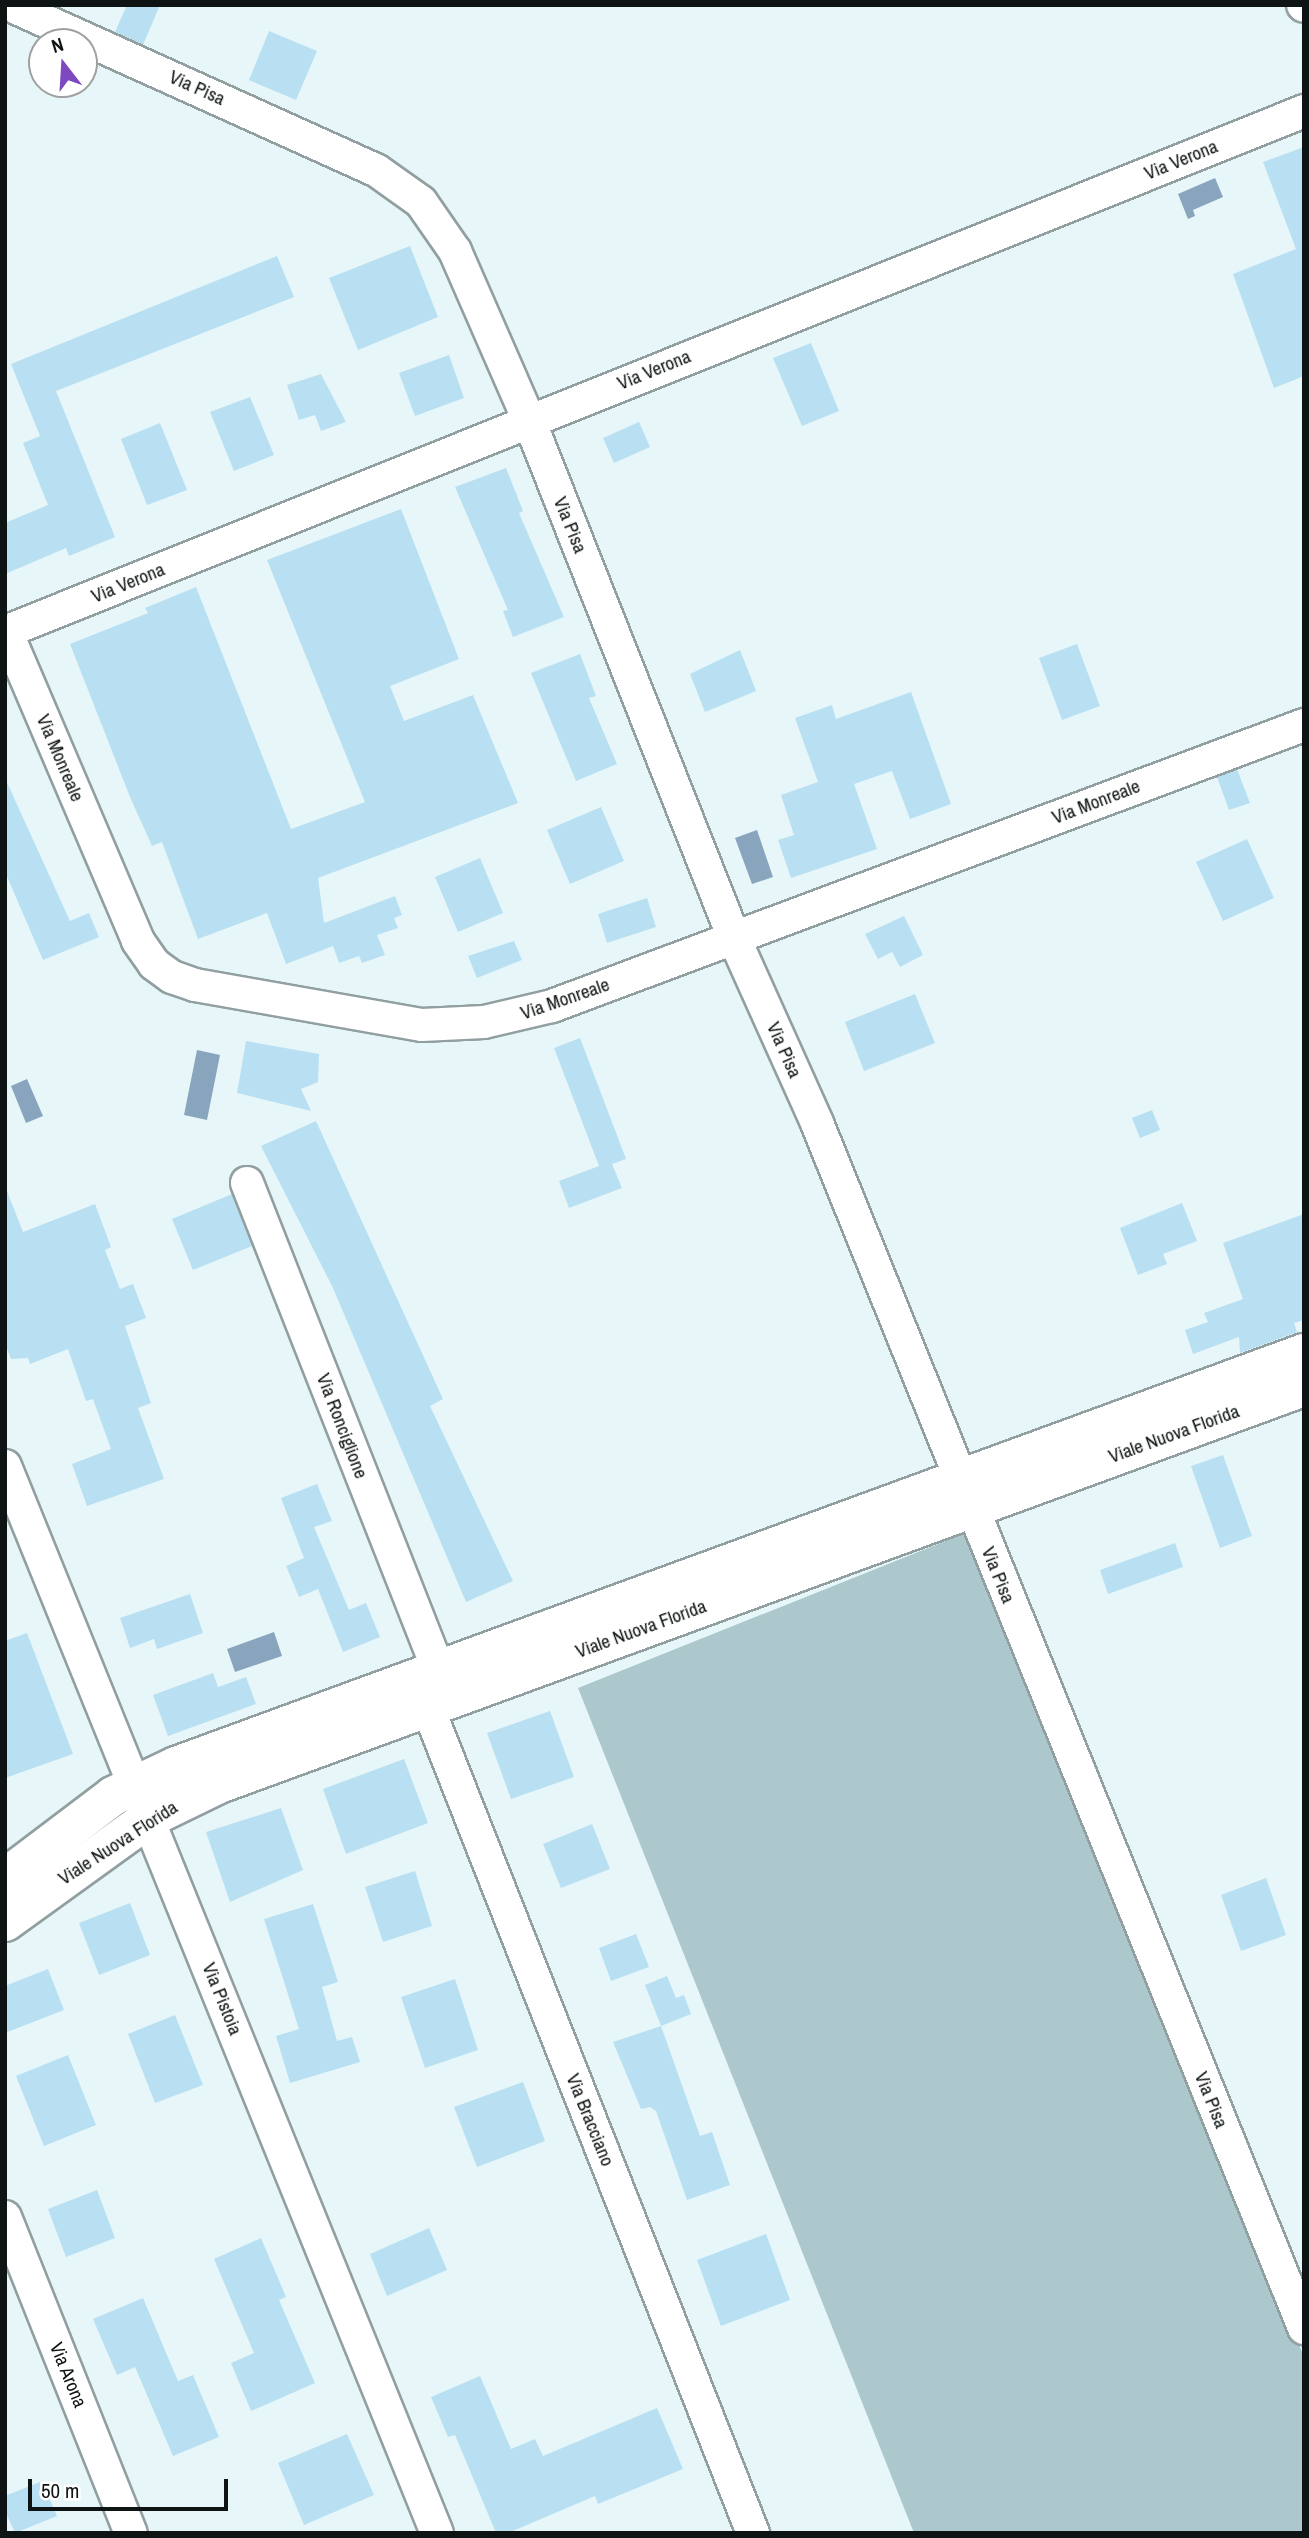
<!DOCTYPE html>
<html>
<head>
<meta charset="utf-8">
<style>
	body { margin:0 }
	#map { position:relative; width:1309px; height:2538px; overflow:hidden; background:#e7f7f9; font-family:"Archivo Narrow",sans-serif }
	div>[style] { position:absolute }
	.green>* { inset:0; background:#acc8cd }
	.water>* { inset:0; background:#89a5be }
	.building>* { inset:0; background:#b8e0f2 }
	.roads { filter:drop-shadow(2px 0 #919fa1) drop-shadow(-2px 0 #919fa1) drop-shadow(0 2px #919fa1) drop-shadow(0 -2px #919fa1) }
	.minor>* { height:32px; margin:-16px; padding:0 16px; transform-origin:16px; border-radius:16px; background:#fff }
	.tertiary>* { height:38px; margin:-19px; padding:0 19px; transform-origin:19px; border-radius:19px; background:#fff }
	span { translate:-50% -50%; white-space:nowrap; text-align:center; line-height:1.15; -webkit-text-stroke:7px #fff; paint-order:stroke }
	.street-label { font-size:19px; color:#0e1314 }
	.frame { position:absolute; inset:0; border:7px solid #0e1314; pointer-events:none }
	.north { position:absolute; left:28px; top:28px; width:70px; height:70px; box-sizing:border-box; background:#fff; border:2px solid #9fa1a1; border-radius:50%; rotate:343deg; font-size:19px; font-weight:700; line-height:28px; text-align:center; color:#0e1314 }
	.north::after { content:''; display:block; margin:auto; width:24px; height:32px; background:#7e49c0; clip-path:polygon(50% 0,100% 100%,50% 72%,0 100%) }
	.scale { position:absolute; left:28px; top:2479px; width:200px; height:32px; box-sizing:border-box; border:4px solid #0e1314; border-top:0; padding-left:9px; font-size:21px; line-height:24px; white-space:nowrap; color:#0e1314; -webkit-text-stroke:5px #fff; paint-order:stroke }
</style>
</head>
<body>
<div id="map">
	<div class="green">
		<i style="clip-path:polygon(968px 1532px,1304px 2357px,1304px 2533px,914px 2533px,578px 1688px)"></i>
	</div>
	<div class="water">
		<i style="clip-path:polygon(1215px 178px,1223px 197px,1193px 210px,1195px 216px,1188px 219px,1178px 194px)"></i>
		<i style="clip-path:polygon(757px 830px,773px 877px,752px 884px,735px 838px)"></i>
		<i style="clip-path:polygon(197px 1050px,220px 1055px,207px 1120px,184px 1115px)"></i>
		<i style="clip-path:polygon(27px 1079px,43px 1116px,26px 1123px,11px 1086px)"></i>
		<i style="clip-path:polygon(274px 1632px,282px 1656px,235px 1672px,227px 1649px)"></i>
	</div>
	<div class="building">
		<i style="clip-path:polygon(127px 5px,160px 5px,143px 45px,115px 32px)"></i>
		<i style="clip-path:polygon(269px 31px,317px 51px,296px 100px,249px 80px)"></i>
		<i style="clip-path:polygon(1304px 147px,1304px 376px,1274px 388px,1233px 274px,1296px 249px,1263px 162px)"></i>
		<i style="clip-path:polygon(410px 246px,438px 317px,358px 350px,329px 278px)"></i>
		<i style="clip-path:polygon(277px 256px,294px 297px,56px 391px,115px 537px,69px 556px,66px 548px,5px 574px,5px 523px,48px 505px,23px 443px,40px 436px,11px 364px)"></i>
		<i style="clip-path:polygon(811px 343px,839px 411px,802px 426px,773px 358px)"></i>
		<i style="clip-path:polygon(449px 355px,464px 398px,415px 416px,399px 373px)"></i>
		<i style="clip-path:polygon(321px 374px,346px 422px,321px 431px,315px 415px,299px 420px,287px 385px)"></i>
		<i style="clip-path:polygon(250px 397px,274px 455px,234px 471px,210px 412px)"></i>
		<i style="clip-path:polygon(639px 422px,650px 447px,614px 463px,603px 438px)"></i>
		<i style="clip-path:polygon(160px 423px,187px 490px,147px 505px,121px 439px)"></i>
		<i style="clip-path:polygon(506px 468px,523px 511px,519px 513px,564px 617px,513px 637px,503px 611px,508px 610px,455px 487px)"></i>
		<i style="clip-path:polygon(401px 509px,459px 659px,390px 686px,404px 721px,473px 695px,518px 803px,318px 878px,324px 923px,395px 896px,402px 915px,394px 918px,398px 928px,377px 935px,385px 955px,362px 963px,359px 956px,339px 963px,333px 946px,286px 964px,267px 913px,198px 939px,162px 842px,152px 846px,130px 797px,70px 644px,148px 613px,145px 608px,196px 587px,291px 829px,365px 802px,267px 560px)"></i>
		<i style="clip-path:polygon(1077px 644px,1100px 706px,1062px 720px,1039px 658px)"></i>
		<i style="clip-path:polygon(740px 650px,756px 691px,705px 712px,690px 674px)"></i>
		<i style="clip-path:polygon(580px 654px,596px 696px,589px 698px,617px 764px,576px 781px,531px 673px)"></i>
		<i style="clip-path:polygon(911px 692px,951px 804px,910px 819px,892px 771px,854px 784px,877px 849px,791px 878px,778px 840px,794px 835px,781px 795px,818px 782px,795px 718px,832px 705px,836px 719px)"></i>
		<i style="clip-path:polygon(1237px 769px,1250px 803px,1229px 810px,1217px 777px)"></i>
		<i style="clip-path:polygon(5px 778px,70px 921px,89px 913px,99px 937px,43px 960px,5px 872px)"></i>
		<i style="clip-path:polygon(601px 807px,624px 861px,570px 884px,547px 830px)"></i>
		<i style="clip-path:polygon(1247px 839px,1274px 898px,1223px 921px,1196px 862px)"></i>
		<i style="clip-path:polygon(480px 858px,503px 913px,458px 932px,435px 877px)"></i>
		<i style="clip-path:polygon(647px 898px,656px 927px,607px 943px,598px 914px)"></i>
		<i style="clip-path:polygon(904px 916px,923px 955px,900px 967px,892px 952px,878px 959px,865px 934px)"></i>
		<i style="clip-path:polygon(514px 941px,522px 960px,477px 978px,468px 956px)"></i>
		<i style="clip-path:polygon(915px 994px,935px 1043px,864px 1071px,845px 1022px)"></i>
		<i style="clip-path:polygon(580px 1038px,626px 1159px,612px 1164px,622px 1188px,569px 1208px,559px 1181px,599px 1166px,554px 1048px)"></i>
		<i style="clip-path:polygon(246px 1041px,319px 1054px,318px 1082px,301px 1089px,311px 1111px,237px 1093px)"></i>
		<i style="clip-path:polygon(1152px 1110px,1160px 1130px,1140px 1138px,1132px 1118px)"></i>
		<i style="clip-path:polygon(316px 1121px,443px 1399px,430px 1406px,513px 1581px,466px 1602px,333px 1288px,261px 1146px)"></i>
		<i style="clip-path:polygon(7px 1191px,23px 1232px,95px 1204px,111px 1247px,105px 1250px,120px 1289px,133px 1284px,146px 1318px,125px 1326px,151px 1403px,138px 1408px,164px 1479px,87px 1506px,72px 1464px,111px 1449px,93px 1399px,86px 1401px,68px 1349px,30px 1364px,28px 1358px,11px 1359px,5px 1344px)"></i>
		<i style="clip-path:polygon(232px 1194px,252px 1246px,193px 1270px,172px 1219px)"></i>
		<i style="clip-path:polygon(1182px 1203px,1197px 1241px,1163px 1254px,1167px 1264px,1138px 1275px,1120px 1228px)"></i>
		<i style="clip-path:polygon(1304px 1214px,1304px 1320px,1294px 1323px,1297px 1332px,1240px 1353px,1239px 1337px,1193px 1354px,1185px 1330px,1208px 1322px,1204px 1313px,1243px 1299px,1223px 1243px)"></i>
		<i style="clip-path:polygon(1223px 1455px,1252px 1536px,1220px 1548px,1191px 1466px)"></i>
		<i style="clip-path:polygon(317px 1484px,332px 1521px,314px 1527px,349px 1610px,366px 1603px,380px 1637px,343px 1652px,318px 1589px,299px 1597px,286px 1566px,304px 1558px,281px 1498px)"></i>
		<i style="clip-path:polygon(1175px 1543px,1183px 1567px,1108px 1594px,1100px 1570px)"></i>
		<i style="clip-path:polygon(190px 1594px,203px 1633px,157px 1649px,154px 1639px,130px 1648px,120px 1618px)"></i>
		<i style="clip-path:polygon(27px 1633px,73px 1754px,5px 1778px,5px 1641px)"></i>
		<i style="clip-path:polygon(213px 1673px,218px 1687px,246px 1677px,256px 1704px,168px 1736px,153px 1695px)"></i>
		<i style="clip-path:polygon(550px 1711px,574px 1777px,511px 1799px,487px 1733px)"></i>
		<i style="clip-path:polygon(404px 1759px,428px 1823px,346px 1854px,323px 1789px)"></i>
		<i style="clip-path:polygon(281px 1808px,303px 1870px,230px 1902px,206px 1832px)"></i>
		<i style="clip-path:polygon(592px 1824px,610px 1869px,561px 1888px,543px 1844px)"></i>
		<i style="clip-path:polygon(415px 1871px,432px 1926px,383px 1942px,365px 1887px)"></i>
		<i style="clip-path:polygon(1266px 1878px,1286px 1935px,1241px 1951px,1221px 1895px)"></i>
		<i style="clip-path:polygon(130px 1903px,150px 1955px,99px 1975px,79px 1923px)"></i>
		<i style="clip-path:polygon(313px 1904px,338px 1982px,322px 1987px,337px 2041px,352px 2037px,360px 2062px,290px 2083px,276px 2036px,299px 2029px,264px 1919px)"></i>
		<i style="clip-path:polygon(636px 1934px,649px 1967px,611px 1981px,599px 1948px)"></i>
		<i style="clip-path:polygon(48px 1969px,64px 2010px,5px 2033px,5px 1986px)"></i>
		<i style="clip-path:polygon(667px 1976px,676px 1998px,684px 1995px,691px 2014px,661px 2026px,645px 1985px)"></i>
		<i style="clip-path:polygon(455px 1979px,478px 2050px,425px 2068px,401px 1997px)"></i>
		<i style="clip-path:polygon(175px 2015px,203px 2085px,155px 2103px,128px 2034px)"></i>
		<i style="clip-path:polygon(661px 2026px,700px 2136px,712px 2132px,730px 2185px,687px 2200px,656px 2111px,650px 2107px,641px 2109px,613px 2042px)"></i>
		<i style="clip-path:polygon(68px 2055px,96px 2125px,44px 2146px,16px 2076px)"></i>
		<i style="clip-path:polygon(523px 2082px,545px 2141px,477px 2167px,454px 2107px)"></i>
		<i style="clip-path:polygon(97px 2190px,115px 2238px,66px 2257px,48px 2209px)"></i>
		<i style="clip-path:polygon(429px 2228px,447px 2270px,387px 2296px,370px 2254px)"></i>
		<i style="clip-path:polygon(766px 2234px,790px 2300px,721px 2326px,697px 2260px)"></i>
		<i style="clip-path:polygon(261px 2238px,286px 2297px,279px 2300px,315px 2383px,251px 2411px,231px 2363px,254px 2353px,214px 2259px)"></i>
		<i style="clip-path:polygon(143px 2298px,178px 2381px,193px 2375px,219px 2437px,173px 2456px,135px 2367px,117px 2375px,93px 2319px)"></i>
		<i style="clip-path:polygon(480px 2376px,511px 2449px,535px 2439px,543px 2456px,657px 2408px,683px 2469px,598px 2504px,595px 2496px,508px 2533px,496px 2533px,455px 2435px,448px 2437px,431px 2397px)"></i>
		<i style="clip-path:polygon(347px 2434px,374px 2495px,304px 2525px,278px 2463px)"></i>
		<i style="clip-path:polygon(42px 2481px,57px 2516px,15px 2533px,5px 2511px,5px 2496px)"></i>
	</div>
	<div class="roads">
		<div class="minor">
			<i style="left:10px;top:5px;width:401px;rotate:24.3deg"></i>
			<i style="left:376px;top:170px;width:55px;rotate:35.4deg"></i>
			<i style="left:421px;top:202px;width:60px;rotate:55.2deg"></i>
			<i style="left:455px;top:251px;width:184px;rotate:66.4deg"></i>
			<i style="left:529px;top:420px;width:557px;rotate:68.41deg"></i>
			<i style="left:734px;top:938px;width:203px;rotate:65.8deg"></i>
			<i style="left:817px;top:1123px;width:1300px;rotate:67.99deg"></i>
			<i style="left:1303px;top:5px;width:1px;rotate:45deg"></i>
			<i style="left:6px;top:631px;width:337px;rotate:66.9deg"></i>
			<i style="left:138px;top:941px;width:28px;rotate:55deg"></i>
			<i style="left:154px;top:964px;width:22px;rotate:36deg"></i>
			<i style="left:172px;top:977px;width:24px;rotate:19deg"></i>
			<i style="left:195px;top:985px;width:230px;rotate:10deg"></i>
			<i style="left:422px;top:1025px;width:62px;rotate:-2.8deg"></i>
			<i style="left:484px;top:1022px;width:70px;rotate:-13.2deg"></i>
			<i style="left:552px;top:1006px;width:803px;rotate:-20.49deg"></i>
			<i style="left:5px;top:632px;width:1400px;rotate:-21.85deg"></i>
			<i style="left:247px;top:1183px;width:522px;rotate:68.54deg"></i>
			<i style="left:438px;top:1669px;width:10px;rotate:90deg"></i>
			<i style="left:438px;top:1679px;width:19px;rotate:125deg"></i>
			<i style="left:427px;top:1695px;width:13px;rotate:86deg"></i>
			<i style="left:428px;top:1708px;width:887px;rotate:68.5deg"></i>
			<i style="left:5px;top:1466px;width:1151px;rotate:67.96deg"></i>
			<i style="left:5px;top:2217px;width:340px;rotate:68.3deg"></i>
		</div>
		<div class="tertiary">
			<i style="left:5px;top:1878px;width:136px;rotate:-37.2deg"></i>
			<i style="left:113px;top:1796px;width:70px;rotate:-25.5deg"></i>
			<i style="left:176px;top:1766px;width:1201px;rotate:-20.11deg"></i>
			<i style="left:5px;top:1922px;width:178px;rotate:-35.8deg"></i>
			<i style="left:149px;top:1818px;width:78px;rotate:-25.9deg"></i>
			<i style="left:219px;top:1784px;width:1155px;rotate:-20.1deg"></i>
		</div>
	</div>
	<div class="street-label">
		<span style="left:197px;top:88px;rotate:24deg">Via Pisa</span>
		<span style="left:1181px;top:160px;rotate:-22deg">Via Verona</span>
		<span style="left:654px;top:370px;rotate:-22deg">Via Verona</span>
		<span style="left:570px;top:525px;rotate:68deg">Via Pisa</span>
		<span style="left:128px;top:583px;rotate:-22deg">Via Verona</span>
		<span style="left:60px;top:758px;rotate:67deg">Via Monreale</span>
		<span style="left:1096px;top:802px;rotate:-21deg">Via Monreale</span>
		<span style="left:565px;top:999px;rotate:-19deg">Via Monreale</span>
		<span style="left:784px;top:1050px;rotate:66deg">Via Pisa</span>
		<span style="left:342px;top:1426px;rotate:69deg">Via Ronciglione</span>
		<span style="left:1174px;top:1434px;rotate:-20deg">Viale Nuova Florida</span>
		<span style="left:998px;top:1575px;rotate:68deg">Via Pisa</span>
		<span style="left:641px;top:1629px;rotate:-20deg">Viale Nuova Florida</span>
		<span style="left:118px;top:1843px;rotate:-33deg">Viale Nuova Florida</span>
		<span style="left:222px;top:1999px;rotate:68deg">Via Pistoia</span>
		<span style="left:1211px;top:2100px;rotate:68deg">Via Pisa</span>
		<span style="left:590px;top:2120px;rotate:68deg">Via Bracciano</span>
		<span style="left:68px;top:2375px;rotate:68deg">Via Arona</span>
	</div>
	<div class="frame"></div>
	<div class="north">N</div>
	<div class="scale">50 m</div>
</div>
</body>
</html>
